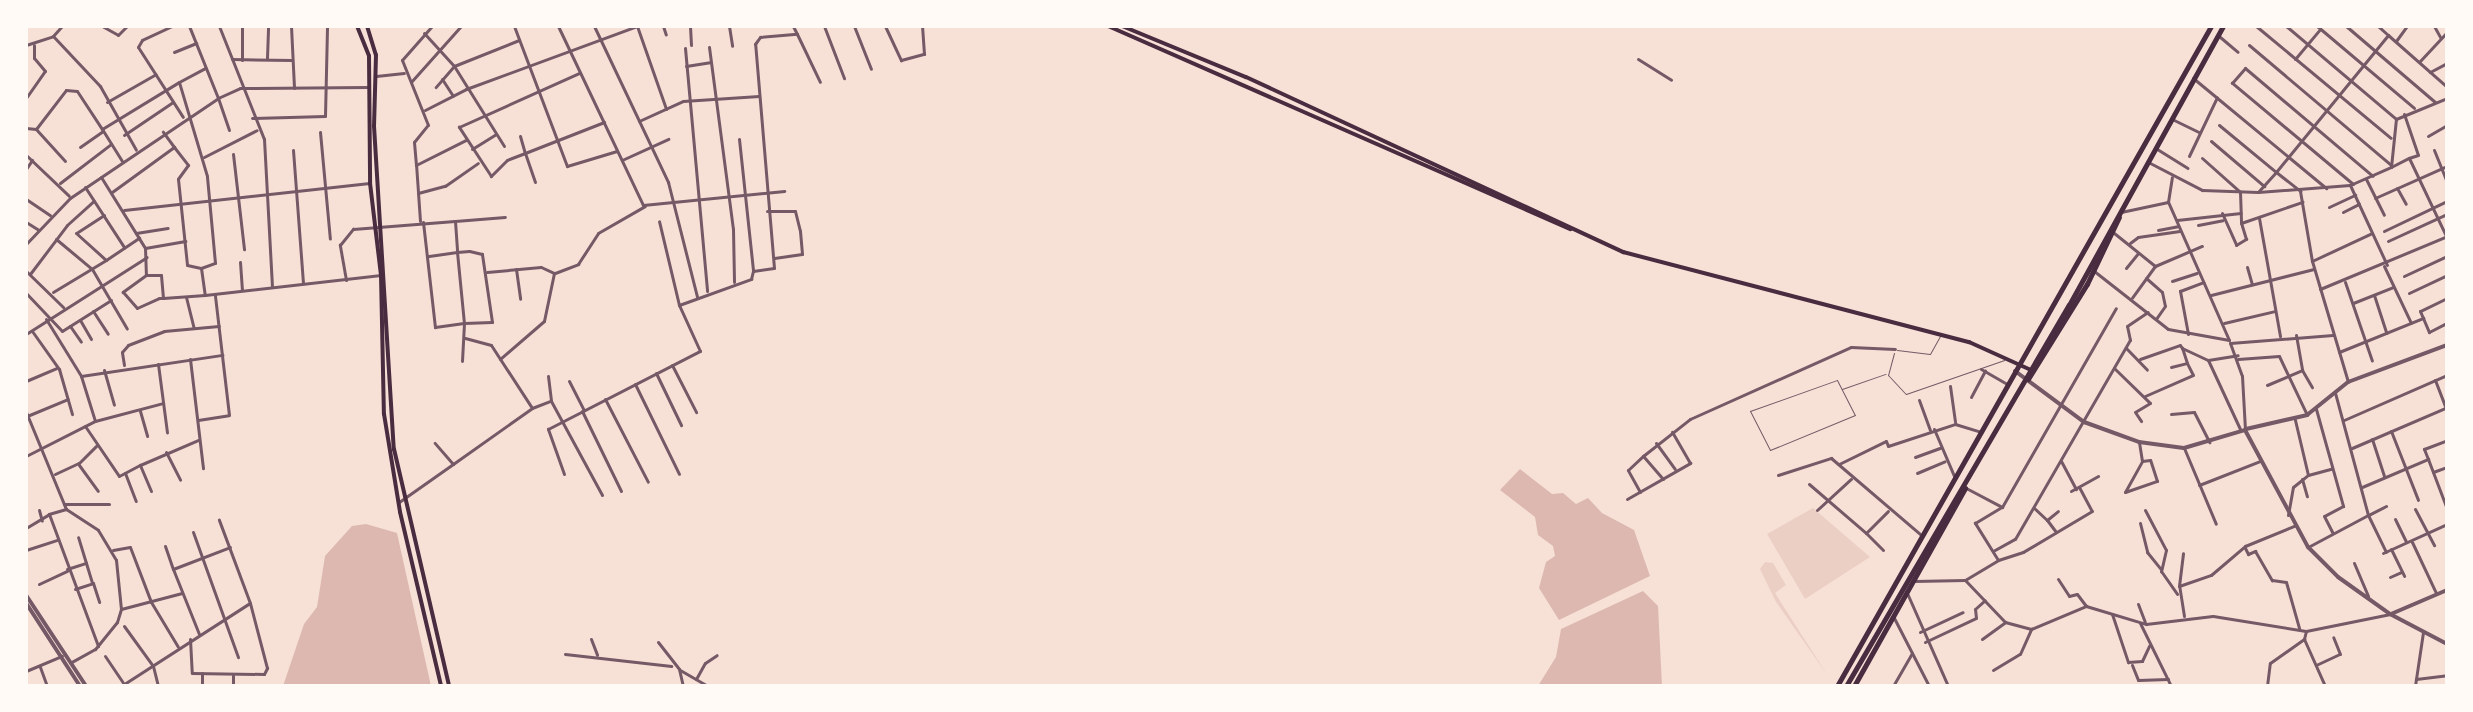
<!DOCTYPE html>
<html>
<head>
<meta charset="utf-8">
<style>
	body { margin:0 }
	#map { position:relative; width:2473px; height:712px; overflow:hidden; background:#f7e1d7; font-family:"Public Sans",sans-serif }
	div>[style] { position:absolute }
	.green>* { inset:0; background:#ebcfc5 }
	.water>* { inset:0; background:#dcb8b0 }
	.service>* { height:1px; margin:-0.5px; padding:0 0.5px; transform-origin:0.5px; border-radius:0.5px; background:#755966 }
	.minor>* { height:3px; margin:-1.5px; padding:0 1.5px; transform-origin:1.5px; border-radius:1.5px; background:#755966 }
	.tertiary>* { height:4px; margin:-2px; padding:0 2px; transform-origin:2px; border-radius:2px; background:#755966 }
	.secondary>* { height:4px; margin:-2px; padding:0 2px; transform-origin:2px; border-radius:2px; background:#4a2c40 }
	.primary>* { height:5px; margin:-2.5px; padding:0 2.5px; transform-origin:2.5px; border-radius:2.5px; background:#4a2c40 }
	.trunk>* { height:5px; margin:-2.5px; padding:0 2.5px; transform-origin:2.5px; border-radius:2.5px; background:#4a2c40 }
	span { translate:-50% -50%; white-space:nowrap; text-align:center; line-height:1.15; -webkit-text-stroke:6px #fffaf5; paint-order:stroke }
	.frame { position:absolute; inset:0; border:28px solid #fffaf5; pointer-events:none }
</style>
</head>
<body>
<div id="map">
	<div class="green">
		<i style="clip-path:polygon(1813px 508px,1870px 557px,1805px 599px,1767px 534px)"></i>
		<i style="clip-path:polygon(1765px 562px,1773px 563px,1786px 585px,1775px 593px,1828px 676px,1776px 602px,1760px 569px)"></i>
	</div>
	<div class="water">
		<i style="clip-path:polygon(1520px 469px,1552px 494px,1563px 493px,1576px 504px,1588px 498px,1602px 513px,1634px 530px,1650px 576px,1559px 620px,1539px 588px,1546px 562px,1555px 556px,1553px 546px,1538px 535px,1535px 517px,1500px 490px)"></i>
		<i style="clip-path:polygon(366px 524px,397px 533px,431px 686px,283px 686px,304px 624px,317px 607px,325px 556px,352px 526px)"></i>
		<i style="clip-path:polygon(1643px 591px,1658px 606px,1662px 686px,1538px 686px,1556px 657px,1561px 629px)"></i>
	</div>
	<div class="service">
		<i style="left:1897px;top:350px;width:33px;rotate:7deg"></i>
		<i style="left:1930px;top:354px;width:21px;rotate:-61deg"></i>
		<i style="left:1894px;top:353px;width:23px;rotate:105deg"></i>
		<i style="left:1888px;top:375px;width:26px;rotate:47deg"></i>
		<i style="left:1906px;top:394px;width:104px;rotate:-19.1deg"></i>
		<i style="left:1837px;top:380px;width:39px;rotate:63deg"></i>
		<i style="left:1855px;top:415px;width:92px;rotate:157.6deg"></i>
		<i style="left:1770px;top:450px;width:44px;rotate:-117.1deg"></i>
		<i style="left:1750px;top:411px;width:92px;rotate:-19.6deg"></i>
		<i style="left:1842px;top:389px;width:46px;rotate:-19.2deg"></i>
	</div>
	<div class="minor">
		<i style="left:102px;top:26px;width:18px;rotate:29deg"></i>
		<i style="left:118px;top:35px;width:13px;rotate:-45deg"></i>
		<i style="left:172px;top:26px;width:33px;rotate:155deg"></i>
		<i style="left:142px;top:40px;width:8px;rotate:120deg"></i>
		<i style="left:138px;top:47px;width:83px;rotate:57.3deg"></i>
		<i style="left:219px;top:26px;width:122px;rotate:68.3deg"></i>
		<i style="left:264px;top:139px;width:148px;rotate:86.9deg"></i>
		<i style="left:242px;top:26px;width:34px;rotate:90deg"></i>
		<i style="left:291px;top:26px;width:62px;rotate:87.2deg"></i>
		<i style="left:514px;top:26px;width:150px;rotate:69.3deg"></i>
		<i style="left:567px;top:166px;width:52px;rotate:-16.7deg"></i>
		<i style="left:558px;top:26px;width:198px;rotate:64.6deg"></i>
		<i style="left:643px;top:205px;width:142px;rotate:-5.7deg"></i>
		<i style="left:594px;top:26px;width:173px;rotate:64.6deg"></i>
		<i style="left:668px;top:182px;width:119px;rotate:75.8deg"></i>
		<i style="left:637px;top:26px;width:88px;rotate:70.7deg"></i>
		<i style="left:663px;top:26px;width:9px;rotate:72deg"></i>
		<i style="left:690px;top:26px;width:19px;rotate:87deg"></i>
		<i style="left:729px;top:26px;width:20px;rotate:81deg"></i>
		<i style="left:824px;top:26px;width:56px;rotate:69deg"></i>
		<i style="left:854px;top:26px;width:46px;rotate:68.4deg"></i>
		<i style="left:885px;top:26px;width:38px;rotate:65deg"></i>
		<i style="left:901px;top:60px;width:24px;rotate:-15deg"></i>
		<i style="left:924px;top:54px;width:28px;rotate:-94deg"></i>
		<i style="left:2256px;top:26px;width:175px;rotate:39.7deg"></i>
		<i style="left:2286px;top:26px;width:144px;rotate:40.2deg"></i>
		<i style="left:2317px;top:26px;width:127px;rotate:40.2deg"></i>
		<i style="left:2346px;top:26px;width:117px;rotate:40.5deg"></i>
		<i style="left:2434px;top:26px;width:13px;rotate:61deg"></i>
		<i style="left:424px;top:33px;width:45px;rotate:47.7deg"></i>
		<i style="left:454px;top:66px;width:28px;rotate:131deg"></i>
		<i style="left:797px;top:34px;width:53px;rotate:64.4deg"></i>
		<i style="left:2388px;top:35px;width:79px;rotate:41.4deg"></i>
		<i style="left:53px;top:36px;width:69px;rotate:46.8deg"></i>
		<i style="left:100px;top:86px;width:73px;rotate:60.6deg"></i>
		<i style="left:2220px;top:37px;width:23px;rotate:40deg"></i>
		<i style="left:2396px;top:41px;width:19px;rotate:-54deg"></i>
		<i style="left:26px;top:45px;width:28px;rotate:-18deg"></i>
		<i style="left:53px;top:36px;width:13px;rotate:-48deg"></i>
		<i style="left:2249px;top:45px;width:185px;rotate:40.2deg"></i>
		<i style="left:709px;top:47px;width:184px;rotate:82.5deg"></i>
		<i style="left:733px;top:229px;width:53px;rotate:88.9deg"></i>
		<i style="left:685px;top:48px;width:244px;rotate:84.8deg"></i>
		<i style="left:174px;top:52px;width:24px;rotate:-22deg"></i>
		<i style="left:267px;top:58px;width:32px;rotate:-88deg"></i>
		<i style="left:232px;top:59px;width:60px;rotate:1deg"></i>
		<i style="left:1638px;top:59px;width:39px;rotate:32deg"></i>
		<i style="left:2295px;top:59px;width:39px;rotate:-50deg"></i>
		<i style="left:2420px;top:61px;width:40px;rotate:-47deg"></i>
		<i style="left:686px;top:66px;width:24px;rotate:-9deg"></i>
		<i style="left:2430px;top:72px;width:19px;rotate:-28deg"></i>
		<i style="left:376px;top:76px;width:28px;rotate:-6deg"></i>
		<i style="left:2193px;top:78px;width:173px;rotate:39.6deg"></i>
		<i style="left:442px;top:79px;width:20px;rotate:57deg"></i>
		<i style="left:411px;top:82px;width:75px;rotate:-48.2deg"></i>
		<i style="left:26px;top:98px;width:33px;rotate:-55deg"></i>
		<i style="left:45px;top:71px;width:17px;rotate:-130deg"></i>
		<i style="left:34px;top:58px;width:13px;rotate:-90deg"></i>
		<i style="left:107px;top:102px;width:56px;rotate:-29.7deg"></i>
		<i style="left:425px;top:110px;width:46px;rotate:-27.1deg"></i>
		<i style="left:466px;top:89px;width:182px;rotate:-20.2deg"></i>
		<i style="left:2404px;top:114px;width:43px;rotate:71.1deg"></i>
		<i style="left:2418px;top:155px;width:9px;rotate:162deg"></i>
		<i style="left:2409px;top:158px;width:89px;rotate:64.6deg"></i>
		<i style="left:252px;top:118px;width:73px;rotate:-1.6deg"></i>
		<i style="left:325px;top:116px;width:90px;rotate:-88.7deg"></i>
		<i style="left:2174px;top:120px;width:28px;rotate:26deg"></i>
		<i style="left:639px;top:121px;width:48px;rotate:-24.4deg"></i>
		<i style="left:683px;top:101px;width:76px;rotate:-3.8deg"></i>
		<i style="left:2219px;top:125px;width:74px;rotate:39.5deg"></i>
		<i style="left:2276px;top:172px;width:177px;rotate:-50.7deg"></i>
		<i style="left:2388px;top:35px;width:13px;rotate:-138deg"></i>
		<i style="left:26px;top:128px;width:10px;rotate:6deg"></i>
		<i style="left:229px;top:130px;width:34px;rotate:-109deg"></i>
		<i style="left:218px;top:98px;width:24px;rotate:-24deg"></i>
		<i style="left:240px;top:88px;width:128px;rotate:-0.4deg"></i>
		<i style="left:320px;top:132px;width:107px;rotate:84.7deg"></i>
		<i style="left:124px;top:135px;width:59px;rotate:-34deg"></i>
		<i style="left:520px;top:136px;width:18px;rotate:74deg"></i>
		<i style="left:525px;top:153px;width:19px;rotate:159deg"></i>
		<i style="left:507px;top:160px;width:23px;rotate:135deg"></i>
		<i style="left:491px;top:176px;width:59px;rotate:-123.1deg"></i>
		<i style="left:459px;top:127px;width:132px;rotate:-24.2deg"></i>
		<i style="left:2428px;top:136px;width:22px;rotate:-30deg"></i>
		<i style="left:739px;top:139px;width:133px;rotate:83.9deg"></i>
		<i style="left:2211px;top:141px;width:70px;rotate:40.3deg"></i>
		<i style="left:504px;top:146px;width:94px;rotate:-122deg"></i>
		<i style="left:454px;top:66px;width:70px;rotate:-21.8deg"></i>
		<i style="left:80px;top:147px;width:28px;rotate:-35deg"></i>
		<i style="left:174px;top:147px;width:23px;rotate:52deg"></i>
		<i style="left:188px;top:165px;width:17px;rotate:126deg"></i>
		<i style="left:178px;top:179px;width:86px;rotate:84deg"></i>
		<i style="left:187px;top:265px;width:14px;rotate:12deg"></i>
		<i style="left:201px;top:268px;width:27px;rotate:82deg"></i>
		<i style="left:472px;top:149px;width:28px;rotate:-32deg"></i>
		<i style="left:2157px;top:149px;width:36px;rotate:32deg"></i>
		<i style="left:293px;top:150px;width:133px;rotate:85.7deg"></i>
		<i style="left:2434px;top:150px;width:35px;rotate:68deg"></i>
		<i style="left:233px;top:154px;width:96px;rotate:83.4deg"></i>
		<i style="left:26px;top:155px;width:59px;rotate:43.6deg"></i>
		<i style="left:2189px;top:156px;width:65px;rotate:-64.6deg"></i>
		<i style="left:204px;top:157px;width:59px;rotate:-27deg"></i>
		<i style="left:2202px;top:158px;width:51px;rotate:41.8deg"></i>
		<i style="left:2240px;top:192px;width:31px;rotate:88deg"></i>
		<i style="left:2241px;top:223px;width:65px;rotate:-19deg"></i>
		<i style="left:622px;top:160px;width:51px;rotate:-24.5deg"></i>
		<i style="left:65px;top:161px;width:43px;rotate:-132.2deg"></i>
		<i style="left:36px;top:129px;width:49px;rotate:-52.4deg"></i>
		<i style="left:66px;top:90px;width:11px;rotate:5deg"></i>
		<i style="left:77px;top:91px;width:45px;rotate:56.7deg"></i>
		<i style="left:122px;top:161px;width:38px;rotate:-122deg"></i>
		<i style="left:102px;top:129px;width:90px;rotate:-31.4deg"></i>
		<i style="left:2150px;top:163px;width:59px;rotate:27.4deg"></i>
		<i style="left:2202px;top:190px;width:56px;rotate:2deg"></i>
		<i style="left:2258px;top:192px;width:92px;rotate:-4.4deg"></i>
		<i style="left:2350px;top:185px;width:45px;rotate:-23.7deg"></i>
		<i style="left:2391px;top:167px;width:48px;rotate:-84.1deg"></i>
		<i style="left:2396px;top:119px;width:55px;rotate:-22.4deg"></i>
		<i style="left:416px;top:165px;width:23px;rotate:-95deg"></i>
		<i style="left:414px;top:142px;width:22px;rotate:-51deg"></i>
		<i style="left:428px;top:125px;width:70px;rotate:-111.8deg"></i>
		<i style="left:402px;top:60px;width:45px;rotate:-48.6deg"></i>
		<i style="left:2391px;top:167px;width:20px;rotate:-27deg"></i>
		<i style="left:26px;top:169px;width:11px;rotate:-56deg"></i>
		<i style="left:101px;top:177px;width:84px;rotate:58.2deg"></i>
		<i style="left:145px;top:248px;width:27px;rotate:88deg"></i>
		<i style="left:2366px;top:179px;width:40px;rotate:63.4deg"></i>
		<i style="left:535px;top:182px;width:31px;rotate:-109deg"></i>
		<i style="left:525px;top:153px;width:85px;rotate:-21.4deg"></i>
		<i style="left:60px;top:183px;width:64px;rotate:-37.4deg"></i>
		<i style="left:2353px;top:184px;width:158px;rotate:-140.1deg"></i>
		<i style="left:2232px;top:83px;width:20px;rotate:-49deg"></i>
		<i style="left:2245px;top:68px;width:167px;rotate:40.2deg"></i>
		<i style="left:2350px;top:185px;width:88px;rotate:65.2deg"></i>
		<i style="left:85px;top:187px;width:72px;rotate:57deg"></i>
		<i style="left:2397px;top:188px;width:18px;rotate:61deg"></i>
		<i style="left:112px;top:192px;width:77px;rotate:-36deg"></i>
		<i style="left:174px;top:147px;width:19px;rotate:-126deg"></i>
		<i style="left:418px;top:192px;width:27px;rotate:-94deg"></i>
		<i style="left:416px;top:165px;width:56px;rotate:-26.6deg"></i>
		<i style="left:2258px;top:192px;width:27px;rotate:-48deg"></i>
		<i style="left:2276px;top:172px;width:31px;rotate:38deg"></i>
		<i style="left:2300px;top:191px;width:71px;rotate:80.3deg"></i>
		<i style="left:2312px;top:261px;width:126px;rotate:73.4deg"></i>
		<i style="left:2375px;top:198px;width:79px;rotate:-24deg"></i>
		<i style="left:26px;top:199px;width:29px;rotate:34deg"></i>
		<i style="left:2329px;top:207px;width:29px;rotate:-25deg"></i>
		<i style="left:124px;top:210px;width:247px;rotate:-6.3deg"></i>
		<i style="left:767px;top:211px;width:28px"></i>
		<i style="left:795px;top:211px;width:21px;rotate:76deg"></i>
		<i style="left:800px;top:231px;width:23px;rotate:85deg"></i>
		<i style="left:802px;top:254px;width:28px;rotate:172deg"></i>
		<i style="left:2121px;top:212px;width:48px;rotate:-12deg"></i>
		<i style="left:2343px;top:212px;width:18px;rotate:-27deg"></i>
		<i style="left:2222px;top:213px;width:35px;rotate:66deg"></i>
		<i style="left:2236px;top:245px;width:12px;rotate:-31deg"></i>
		<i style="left:2246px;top:239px;width:17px;rotate:-107deg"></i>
		<i style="left:104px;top:215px;width:33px;rotate:147deg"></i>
		<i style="left:76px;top:233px;width:40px;rotate:42deg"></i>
		<i style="left:106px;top:260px;width:40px;rotate:-34deg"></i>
		<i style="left:2259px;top:218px;width:120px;rotate:79.9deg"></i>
		<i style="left:2177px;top:220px;width:64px;rotate:-6.2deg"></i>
		<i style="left:420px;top:221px;width:28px;rotate:-94deg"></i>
		<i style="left:418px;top:193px;width:28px;rotate:-15deg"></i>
		<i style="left:445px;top:186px;width:40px;rotate:-34.9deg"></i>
		<i style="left:455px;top:221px;width:50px;rotate:-4.6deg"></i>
		<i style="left:26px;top:222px;width:15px;rotate:32deg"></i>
		<i style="left:423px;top:222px;width:106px;rotate:83.5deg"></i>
		<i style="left:435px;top:327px;width:29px;rotate:-8deg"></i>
		<i style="left:464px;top:323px;width:38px;rotate:93deg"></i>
		<i style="left:2198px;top:225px;width:25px;rotate:-11deg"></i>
		<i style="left:2158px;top:230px;width:20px;rotate:-11deg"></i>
		<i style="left:2384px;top:231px;width:70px;rotate:-25.5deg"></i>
		<i style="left:136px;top:233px;width:32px;rotate:-9deg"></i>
		<i style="left:2114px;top:233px;width:53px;rotate:38.8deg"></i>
		<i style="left:2155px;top:266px;width:39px;rotate:126deg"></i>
		<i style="left:56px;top:239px;width:47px;rotate:39.8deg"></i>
		<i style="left:92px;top:269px;width:69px;rotate:59.7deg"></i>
		<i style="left:2388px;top:241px;width:65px;rotate:-24.6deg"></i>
		<i style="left:2130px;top:243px;width:10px;rotate:-37deg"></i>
		<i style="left:2138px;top:237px;width:42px;rotate:-8.1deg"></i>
		<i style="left:26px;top:244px;width:64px;rotate:-46.3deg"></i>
		<i style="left:70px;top:198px;width:179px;rotate:-34deg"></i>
		<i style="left:218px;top:98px;width:78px;rotate:-111.9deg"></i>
		<i style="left:145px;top:248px;width:41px;rotate:-9.9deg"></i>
		<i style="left:2312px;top:261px;width:66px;rotate:-25deg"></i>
		<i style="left:240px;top:262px;width:28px;rotate:86deg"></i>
		<i style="left:2155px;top:266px;width:51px;rotate:-23.1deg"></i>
		<i style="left:2384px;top:266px;width:63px;rotate:64.7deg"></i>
		<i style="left:2247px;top:267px;width:18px;rotate:74deg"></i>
		<i style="left:201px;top:268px;width:15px;rotate:-20deg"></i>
		<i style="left:215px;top:263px;width:87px;rotate:-95.3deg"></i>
		<i style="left:207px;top:176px;width:98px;rotate:-106.6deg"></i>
		<i style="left:179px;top:82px;width:30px;rotate:-28deg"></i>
		<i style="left:2126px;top:268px;width:19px;rotate:-51deg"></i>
		<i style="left:516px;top:269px;width:30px;rotate:82deg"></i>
		<i style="left:26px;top:271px;width:52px;rotate:44.2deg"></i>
		<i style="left:2094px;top:271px;width:94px;rotate:38.1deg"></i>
		<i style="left:2168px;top:329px;width:62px;rotate:10.2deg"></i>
		<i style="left:2229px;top:340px;width:151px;rotate:-113.8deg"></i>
		<i style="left:2168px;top:202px;width:25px;rotate:-81deg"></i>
		<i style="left:487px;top:272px;width:54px;rotate:-5.3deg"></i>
		<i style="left:541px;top:267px;width:14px;rotate:25deg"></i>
		<i style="left:554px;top:273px;width:49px;rotate:101.8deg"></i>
		<i style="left:544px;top:321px;width:58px;rotate:139.2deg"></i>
		<i style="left:555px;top:273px;width:25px;rotate:-21deg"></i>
		<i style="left:578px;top:264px;width:37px;rotate:-57deg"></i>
		<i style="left:598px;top:233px;width:54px;rotate:-29.9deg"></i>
		<i style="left:30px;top:274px;width:61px;rotate:-52.9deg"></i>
		<i style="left:67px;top:225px;width:36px;rotate:-42deg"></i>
		<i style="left:2404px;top:276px;width:47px;rotate:-24.9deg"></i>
		<i style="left:2146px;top:278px;width:21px;rotate:41deg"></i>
		<i style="left:2162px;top:292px;width:14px;rotate:78deg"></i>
		<i style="left:2165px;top:306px;width:16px;rotate:125deg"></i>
		<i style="left:346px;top:280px;width:36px;rotate:-100deg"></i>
		<i style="left:340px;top:245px;width:21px;rotate:-51deg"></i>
		<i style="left:353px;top:229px;width:102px;rotate:-4.5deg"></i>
		<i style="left:455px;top:221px;width:31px;rotate:86deg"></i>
		<i style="left:457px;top:252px;width:71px;rotate:84.4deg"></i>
		<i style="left:464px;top:323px;width:28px;rotate:-2deg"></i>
		<i style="left:492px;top:322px;width:69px;rotate:-98.4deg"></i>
		<i style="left:482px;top:254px;width:13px;rotate:-167deg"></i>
		<i style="left:469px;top:251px;width:12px;rotate:175deg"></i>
		<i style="left:457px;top:252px;width:30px;rotate:172deg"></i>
		<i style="left:2172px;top:281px;width:26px;rotate:-18deg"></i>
		<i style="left:2345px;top:282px;width:83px;rotate:71.1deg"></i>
		<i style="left:2320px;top:289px;width:135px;rotate:-22.6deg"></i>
		<i style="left:53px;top:292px;width:62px;rotate:-31.1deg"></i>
		<i style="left:26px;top:293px;width:52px;rotate:46.5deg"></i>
		<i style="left:62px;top:331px;width:58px;rotate:-32.3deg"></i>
		<i style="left:2409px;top:293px;width:42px;rotate:-25.3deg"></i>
		<i style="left:2211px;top:295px;width:106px;rotate:-14.2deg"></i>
		<i style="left:2374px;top:295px;width:40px;rotate:72deg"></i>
		<i style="left:186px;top:297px;width:32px;rotate:76deg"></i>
		<i style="left:163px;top:298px;width:23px;rotate:-95deg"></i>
		<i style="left:161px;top:275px;width:15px;rotate:180deg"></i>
		<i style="left:146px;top:275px;width:29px;rotate:144deg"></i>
		<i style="left:123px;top:292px;width:21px;rotate:49deg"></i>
		<i style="left:137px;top:308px;width:24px;rotate:-24deg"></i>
		<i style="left:159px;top:298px;width:4px"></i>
		<i style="left:163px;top:298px;width:42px;rotate:-4.1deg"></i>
		<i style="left:205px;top:295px;width:177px;rotate:-6.5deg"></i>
		<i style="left:2447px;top:298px;width:30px;rotate:154deg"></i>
		<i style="left:2420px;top:311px;width:23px;rotate:67deg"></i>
		<i style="left:2429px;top:332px;width:20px;rotate:-27deg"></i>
		<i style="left:2353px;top:303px;width:43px;rotate:-21.8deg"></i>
		<i style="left:679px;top:305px;width:77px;rotate:-19.9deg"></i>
		<i style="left:751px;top:279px;width:8px;rotate:-76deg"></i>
		<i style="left:753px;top:271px;width:21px;rotate:-8deg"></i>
		<i style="left:774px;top:268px;width:225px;rotate:-94.8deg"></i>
		<i style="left:755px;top:44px;width:9px;rotate:-54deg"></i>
		<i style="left:760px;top:37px;width:37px;rotate:-5deg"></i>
		<i style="left:797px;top:34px;width:9px;rotate:-117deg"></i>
		<i style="left:93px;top:311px;width:27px;rotate:57deg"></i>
		<i style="left:46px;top:319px;width:67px;rotate:58.4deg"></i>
		<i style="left:81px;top:376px;width:47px;rotate:72.7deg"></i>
		<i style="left:80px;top:320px;width:22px;rotate:60deg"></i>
		<i style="left:2224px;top:323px;width:52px;rotate:-13.2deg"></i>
		<i style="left:70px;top:326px;width:19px;rotate:55deg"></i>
		<i style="left:32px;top:331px;width:47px;rotate:54.6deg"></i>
		<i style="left:59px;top:369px;width:47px;rotate:73.9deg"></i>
		<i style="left:26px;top:334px;width:143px;rotate:-32.5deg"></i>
		<i style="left:2188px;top:334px;width:44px;rotate:-100.5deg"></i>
		<i style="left:2180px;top:291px;width:25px;rotate:-21deg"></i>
		<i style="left:2296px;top:335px;width:36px;rotate:80deg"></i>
		<i style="left:2302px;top:370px;width:20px;rotate:60deg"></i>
		<i style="left:465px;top:338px;width:27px;rotate:15deg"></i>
		<i style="left:491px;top:345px;width:75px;rotate:56.9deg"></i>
		<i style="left:2230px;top:343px;width:103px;rotate:-4.4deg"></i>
		<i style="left:2230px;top:343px;width:35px;rotate:70deg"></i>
		<i style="left:2242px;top:376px;width:53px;rotate:86.8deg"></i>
		<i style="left:2126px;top:348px;width:30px;rotate:46deg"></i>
		<i style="left:2339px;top:352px;width:91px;rotate:-22deg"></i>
		<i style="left:190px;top:359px;width:110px;rotate:83.2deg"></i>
		<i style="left:2140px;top:359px;width:42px;rotate:-19.3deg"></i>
		<i style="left:2180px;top:345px;width:4px;rotate:56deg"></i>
		<i style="left:2238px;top:359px;width:41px;rotate:-4.2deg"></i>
		<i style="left:2279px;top:356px;width:65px;rotate:64.6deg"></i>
		<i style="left:2208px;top:360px;width:78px;rotate:65.1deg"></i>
		<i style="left:158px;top:364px;width:69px;rotate:82.5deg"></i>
		<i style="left:124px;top:365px;width:13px;rotate:-99deg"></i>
		<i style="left:122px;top:352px;width:9px;rotate:-49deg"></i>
		<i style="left:128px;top:345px;width:39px;rotate:-21deg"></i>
		<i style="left:164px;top:331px;width:55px;rotate:-5.2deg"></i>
		<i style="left:672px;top:365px;width:53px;rotate:62.9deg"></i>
		<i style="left:2171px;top:367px;width:16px;rotate:-14deg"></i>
		<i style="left:2187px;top:363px;width:16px;rotate:-108deg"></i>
		<i style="left:2182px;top:348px;width:29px;rotate:25deg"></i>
		<i style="left:2208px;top:360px;width:30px;rotate:-9deg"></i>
		<i style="left:2114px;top:368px;width:50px;rotate:44.2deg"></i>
		<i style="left:2150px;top:403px;width:17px;rotate:149deg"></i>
		<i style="left:2135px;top:412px;width:11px;rotate:56deg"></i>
		<i style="left:1981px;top:369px;width:30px;rotate:30deg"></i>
		<i style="left:104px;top:370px;width:36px;rotate:74deg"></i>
		<i style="left:656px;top:373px;width:58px;rotate:64.3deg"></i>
		<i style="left:81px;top:376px;width:143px;rotate:-8.5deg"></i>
		<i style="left:548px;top:376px;width:25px;rotate:83deg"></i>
		<i style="left:551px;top:401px;width:107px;rotate:61.5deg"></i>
		<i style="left:2435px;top:380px;width:28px;rotate:69deg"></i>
		<i style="left:26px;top:381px;width:33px;rotate:-23deg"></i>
		<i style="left:569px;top:381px;width:33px;rotate:63deg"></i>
		<i style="left:635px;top:384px;width:100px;rotate:63.9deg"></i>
		<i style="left:2267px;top:385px;width:38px;rotate:-23deg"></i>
		<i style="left:1950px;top:386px;width:36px;rotate:82deg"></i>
		<i style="left:2145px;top:396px;width:52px;rotate:-23.6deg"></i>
		<i style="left:2193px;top:375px;width:13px;rotate:-117deg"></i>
		<i style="left:1971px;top:397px;width:30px;rotate:-62deg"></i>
		<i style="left:605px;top:399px;width:93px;rotate:62.6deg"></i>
		<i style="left:1919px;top:400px;width:32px;rotate:70deg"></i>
		<i style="left:2316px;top:409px;width:101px;rotate:74.4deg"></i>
		<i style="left:2343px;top:506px;width:21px;rotate:152deg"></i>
		<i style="left:2324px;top:516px;width:18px;rotate:63deg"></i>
		<i style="left:140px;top:411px;width:26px;rotate:74deg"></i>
		<i style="left:582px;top:411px;width:89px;rotate:64deg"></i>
		<i style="left:26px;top:412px;width:105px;rotate:67.6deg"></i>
		<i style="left:66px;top:509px;width:38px;rotate:33deg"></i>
		<i style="left:98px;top:530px;width:35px;rotate:59deg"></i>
		<i style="left:116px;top:560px;width:49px;rotate:84.2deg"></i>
		<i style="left:121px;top:609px;width:14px;rotate:107deg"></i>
		<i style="left:117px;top:622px;width:35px;rotate:129deg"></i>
		<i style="left:95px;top:649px;width:26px;rotate:151deg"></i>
		<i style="left:2171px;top:414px;width:23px;rotate:-5deg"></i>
		<i style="left:2194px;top:412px;width:34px;rotate:63deg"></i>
		<i style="left:27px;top:416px;width:44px;rotate:-22.5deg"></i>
		<i style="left:198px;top:420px;width:31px;rotate:-9deg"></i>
		<i style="left:229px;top:415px;width:121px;rotate:-96.7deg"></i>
		<i style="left:2344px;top:420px;width:112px;rotate:-23.6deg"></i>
		<i style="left:85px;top:426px;width:60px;rotate:55.8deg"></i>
		<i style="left:119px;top:476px;width:24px;rotate:-28deg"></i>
		<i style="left:1934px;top:429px;width:51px;rotate:66.9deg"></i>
		<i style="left:2391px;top:431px;width:74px;rotate:68.6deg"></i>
		<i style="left:2372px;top:439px;width:40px;rotate:72deg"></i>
		<i style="left:1656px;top:443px;width:32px;rotate:54deg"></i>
		<i style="left:2184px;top:448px;width:82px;rotate:67.2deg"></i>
		<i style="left:2352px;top:448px;width:103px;rotate:-23.3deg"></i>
		<i style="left:166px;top:452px;width:31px;rotate:63deg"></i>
		<i style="left:26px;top:456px;width:77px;rotate:-26.9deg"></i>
		<i style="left:95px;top:421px;width:70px;rotate:-14.8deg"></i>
		<i style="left:1915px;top:457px;width:27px;rotate:-20deg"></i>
		<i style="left:2428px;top:459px;width:53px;rotate:69.2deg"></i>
		<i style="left:2061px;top:461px;width:32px;rotate:62deg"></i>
		<i style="left:453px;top:464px;width:97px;rotate:-35.3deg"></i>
		<i style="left:532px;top:408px;width:19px;rotate:-21deg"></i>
		<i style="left:1839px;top:464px;width:52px;rotate:-26.1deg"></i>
		<i style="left:1886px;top:441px;width:5px;rotate:68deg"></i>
		<i style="left:1888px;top:446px;width:71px;rotate:-18.2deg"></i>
		<i style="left:1955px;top:424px;width:27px;rotate:17deg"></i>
		<i style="left:79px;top:465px;width:32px;rotate:54deg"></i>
		<i style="left:2433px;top:472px;width:15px;rotate:-20deg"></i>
		<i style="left:125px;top:473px;width:30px;rotate:69deg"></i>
		<i style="left:1917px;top:473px;width:30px;rotate:-23deg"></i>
		<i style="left:55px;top:474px;width:26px;rotate:-25deg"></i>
		<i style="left:79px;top:463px;width:25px;rotate:-45deg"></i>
		<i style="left:564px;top:474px;width:48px;rotate:-109.6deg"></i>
		<i style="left:548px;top:429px;width:171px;rotate:-27.2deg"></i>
		<i style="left:700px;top:351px;width:51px;rotate:-114.5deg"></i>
		<i style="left:679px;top:305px;width:86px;rotate:-103.4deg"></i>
		<i style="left:1778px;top:475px;width:56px;rotate:-17.8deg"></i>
		<i style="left:1831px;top:458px;width:118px;rotate:40.5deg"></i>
		<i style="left:2308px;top:475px;width:24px;rotate:-15deg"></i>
		<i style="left:1663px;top:479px;width:30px;rotate:-131deg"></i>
		<i style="left:1643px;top:456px;width:60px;rotate:-38.2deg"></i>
		<i style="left:1690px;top:419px;width:176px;rotate:-24.1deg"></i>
		<i style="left:1851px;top:347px;width:44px;rotate:2.6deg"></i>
		<i style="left:2302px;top:479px;width:18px;rotate:74deg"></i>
		<i style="left:1809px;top:484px;width:75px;rotate:40.7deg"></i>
		<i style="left:2199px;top:485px;width:66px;rotate:-21.5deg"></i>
		<i style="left:2079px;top:487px;width:27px;rotate:62deg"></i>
		<i style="left:2092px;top:511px;width:80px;rotate:149.3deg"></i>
		<i style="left:2023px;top:552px;width:26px;rotate:162deg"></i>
		<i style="left:1998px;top:560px;width:44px;rotate:-121.9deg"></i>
		<i style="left:1975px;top:523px;width:31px;rotate:-31deg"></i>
		<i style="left:2002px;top:507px;width:229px;rotate:-60.2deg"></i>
		<i style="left:2362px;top:487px;width:72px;rotate:-23deg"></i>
		<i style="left:2428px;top:459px;width:11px;rotate:-112deg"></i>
		<i style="left:2424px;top:449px;width:25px;rotate:-21deg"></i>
		<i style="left:1966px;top:488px;width:41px;rotate:27.8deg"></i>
		<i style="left:151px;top:491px;width:28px;rotate:-113deg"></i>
		<i style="left:140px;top:465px;width:63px;rotate:-23.3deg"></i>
		<i style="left:2071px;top:491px;width:31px;rotate:-29deg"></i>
		<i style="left:1640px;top:492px;width:25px;rotate:-119deg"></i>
		<i style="left:1628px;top:470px;width:21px;rotate:-43deg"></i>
		<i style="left:2125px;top:492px;width:34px;rotate:-19deg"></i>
		<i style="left:2157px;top:481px;width:22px;rotate:-108deg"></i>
		<i style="left:2150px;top:460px;width:8px;rotate:173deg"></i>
		<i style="left:2142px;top:461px;width:19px;rotate:-99deg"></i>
		<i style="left:2125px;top:492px;width:35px;rotate:-61deg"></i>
		<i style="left:1627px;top:499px;width:73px;rotate:-29.7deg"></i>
		<i style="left:1690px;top:463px;width:36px;rotate:-120deg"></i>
		<i style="left:399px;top:502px;width:66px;rotate:-35.1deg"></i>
		<i style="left:453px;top:464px;width:28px;rotate:-131deg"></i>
		<i style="left:64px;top:504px;width:45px"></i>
		<i style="left:2386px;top:506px;width:20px;rotate:153deg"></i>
		<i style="left:2368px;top:515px;width:41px;rotate:64.1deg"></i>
		<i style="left:2034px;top:508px;width:18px;rotate:43deg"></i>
		<i style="left:2047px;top:520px;width:14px;rotate:-39deg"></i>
		<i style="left:66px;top:509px;width:18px;rotate:164deg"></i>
		<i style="left:49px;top:514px;width:141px;rotate:69.6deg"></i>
		<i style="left:2415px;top:509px;width:41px;rotate:62.2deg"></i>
		<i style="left:39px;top:510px;width:11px;rotate:75deg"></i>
		<i style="left:1817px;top:510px;width:46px;rotate:-42.4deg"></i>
		<i style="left:2145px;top:510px;width:45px;rotate:62.3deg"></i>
		<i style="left:2166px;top:550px;width:22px;rotate:103deg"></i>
		<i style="left:2161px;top:571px;width:28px;rotate:55deg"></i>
		<i style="left:2288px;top:515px;width:28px;rotate:-80deg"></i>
		<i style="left:2293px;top:487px;width:19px;rotate:-39deg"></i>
		<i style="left:2308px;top:475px;width:57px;rotate:-103.3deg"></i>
		<i style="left:2395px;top:519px;width:25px;rotate:64deg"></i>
		<i style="left:2047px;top:520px;width:15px;rotate:53deg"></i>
		<i style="left:2140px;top:523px;width:30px;rotate:76deg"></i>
		<i style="left:2147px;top:552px;width:21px;rotate:51deg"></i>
		<i style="left:26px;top:528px;width:27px;rotate:-31deg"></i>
		<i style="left:193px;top:532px;width:133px;rotate:70.2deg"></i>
		<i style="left:2412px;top:542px;width:56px;rotate:64.8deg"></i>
		<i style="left:165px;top:546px;width:24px;rotate:71deg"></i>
		<i style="left:2308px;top:547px;width:68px;rotate:-28.1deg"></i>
		<i style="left:2368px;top:515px;width:126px;rotate:-105.1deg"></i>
		<i style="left:2245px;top:548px;width:7px;rotate:63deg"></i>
		<i style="left:2248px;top:554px;width:8px;rotate:-23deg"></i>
		<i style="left:2255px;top:551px;width:34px;rotate:60deg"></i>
		<i style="left:2272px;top:580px;width:14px;rotate:8deg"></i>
		<i style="left:2286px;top:582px;width:48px;rotate:74.2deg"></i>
		<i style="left:2391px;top:549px;width:30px;rotate:64deg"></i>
		<i style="left:26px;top:550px;width:32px;rotate:-18deg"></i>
		<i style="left:113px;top:550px;width:17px;rotate:-10deg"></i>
		<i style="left:130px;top:547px;width:59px;rotate:69.1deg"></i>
		<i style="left:151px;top:602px;width:52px;rotate:59deg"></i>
		<i style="left:1883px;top:550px;width:24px;rotate:-135deg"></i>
		<i style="left:1866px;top:533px;width:31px;rotate:-45deg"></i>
		<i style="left:1993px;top:551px;width:25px;rotate:-29deg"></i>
		<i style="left:2015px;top:539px;width:230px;rotate:-60deg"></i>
		<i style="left:2130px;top:340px;width:14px;rotate:-102deg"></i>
		<i style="left:2127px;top:326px;width:25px;rotate:-34deg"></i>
		<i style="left:2383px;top:553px;width:70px;rotate:-24.4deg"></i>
		<i style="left:86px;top:563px;width:21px;rotate:73deg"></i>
		<i style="left:2354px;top:563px;width:36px;rotate:67deg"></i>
		<i style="left:67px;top:569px;width:20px;rotate:-18deg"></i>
		<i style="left:86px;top:563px;width:27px;rotate:-107deg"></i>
		<i style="left:2390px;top:577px;width:12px;rotate:-24deg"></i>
		<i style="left:2058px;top:579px;width:20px;rotate:57deg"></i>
		<i style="left:2069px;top:596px;width:8px;rotate:-14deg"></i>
		<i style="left:2077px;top:594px;width:15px;rotate:53deg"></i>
		<i style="left:1965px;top:580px;width:39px;rotate:-31deg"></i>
		<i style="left:1914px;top:581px;width:51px;rotate:-1.1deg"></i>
		<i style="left:1965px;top:580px;width:58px;rotate:46.4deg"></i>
		<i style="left:2005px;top:622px;width:27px;rotate:15deg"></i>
		<i style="left:2031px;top:629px;width:60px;rotate:-22.7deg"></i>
		<i style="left:2086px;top:606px;width:63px;rotate:16.7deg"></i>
		<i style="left:2146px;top:624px;width:67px;rotate:-6.8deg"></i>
		<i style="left:2213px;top:616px;width:94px;rotate:9.2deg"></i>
		<i style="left:2306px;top:631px;width:86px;rotate:-11.4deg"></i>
		<i style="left:39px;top:584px;width:31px;rotate:-25deg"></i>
		<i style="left:2179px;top:586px;width:33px;rotate:-83deg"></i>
		<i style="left:75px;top:589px;width:19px;rotate:-18deg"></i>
		<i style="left:93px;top:583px;width:20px;rotate:72deg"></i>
		<i style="left:1907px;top:593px;width:102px;rotate:66.2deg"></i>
		<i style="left:2138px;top:604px;width:19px;rotate:69deg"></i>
		<i style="left:121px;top:609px;width:63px;rotate:-14.7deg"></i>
		<i style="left:2112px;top:614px;width:51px;rotate:71.6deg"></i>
		<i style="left:2128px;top:662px;width:14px;rotate:-4deg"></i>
		<i style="left:2142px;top:661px;width:17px;rotate:-65deg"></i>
		<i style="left:1893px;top:616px;width:79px;rotate:62.8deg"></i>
		<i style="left:2184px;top:616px;width:30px;rotate:-99deg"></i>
		<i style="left:2179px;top:586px;width:34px;rotate:-19deg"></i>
		<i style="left:2211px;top:575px;width:45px;rotate:-40.5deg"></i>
		<i style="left:2245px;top:546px;width:53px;rotate:-22.2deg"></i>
		<i style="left:2140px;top:623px;width:70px;rotate:63.8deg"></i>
		<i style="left:124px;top:626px;width:49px;rotate:54.1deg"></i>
		<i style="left:153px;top:666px;width:21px;rotate:76deg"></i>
		<i style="left:1920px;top:632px;width:47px;rotate:-24.9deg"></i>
		<i style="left:199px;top:634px;width:70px;rotate:-111.8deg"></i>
		<i style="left:173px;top:569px;width:61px;rotate:-21.1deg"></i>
		<i style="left:190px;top:639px;width:34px;rotate:87deg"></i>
		<i style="left:192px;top:673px;width:72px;rotate:0.8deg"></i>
		<i style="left:264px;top:674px;width:7px;rotate:-63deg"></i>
		<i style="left:267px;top:668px;width:67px;rotate:-104.7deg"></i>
		<i style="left:591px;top:639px;width:17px;rotate:69deg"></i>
		<i style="left:1982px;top:639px;width:29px;rotate:-36deg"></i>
		<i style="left:2304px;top:639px;width:51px;rotate:65.9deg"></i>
		<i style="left:658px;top:642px;width:34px;rotate:52deg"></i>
		<i style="left:679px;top:669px;width:17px;rotate:77deg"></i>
		<i style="left:1925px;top:642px;width:56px;rotate:-25.2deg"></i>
		<i style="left:1976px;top:618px;width:9px;rotate:-96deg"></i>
		<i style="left:1975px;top:609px;width:13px;rotate:-42deg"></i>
		<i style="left:565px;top:654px;width:107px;rotate:6.5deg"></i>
		<i style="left:105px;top:656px;width:32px;rotate:56deg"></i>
		<i style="left:2132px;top:665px;width:16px;rotate:68deg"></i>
		<i style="left:2138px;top:680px;width:30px;rotate:-2deg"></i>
		<i style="left:2316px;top:665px;width:26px;rotate:-25deg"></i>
		<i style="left:2340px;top:654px;width:18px;rotate:-112deg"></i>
		<i style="left:40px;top:667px;width:20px;rotate:70deg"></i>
		<i style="left:680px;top:670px;width:32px;rotate:30deg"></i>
		<i style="left:1993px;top:670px;width:31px;rotate:-31deg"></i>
		<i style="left:2020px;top:654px;width:27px;rotate:-66deg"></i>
		<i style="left:26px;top:671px;width:39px;rotate:-23deg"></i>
		<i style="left:696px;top:679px;width:18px;rotate:-61deg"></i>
		<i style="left:705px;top:663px;width:14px;rotate:-34deg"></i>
		<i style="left:2416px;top:679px;width:48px;rotate:-81.5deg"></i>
		<i style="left:121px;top:686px;width:153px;rotate:-32.8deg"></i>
		<i style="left:250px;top:603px;width:89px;rotate:-110.5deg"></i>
		<i style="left:202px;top:686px;width:13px;rotate:-90deg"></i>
		<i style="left:233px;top:686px;width:11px;rotate:-90deg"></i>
		<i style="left:1893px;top:686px;width:38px;rotate:-60deg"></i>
		<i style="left:2267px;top:686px;width:23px;rotate:-83deg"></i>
		<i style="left:2270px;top:663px;width:42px;rotate:-35.2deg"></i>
		<i style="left:2304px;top:639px;width:8px;rotate:-76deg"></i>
		<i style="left:2415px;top:686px;width:7px;rotate:-82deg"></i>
		<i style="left:2416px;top:679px;width:31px;rotate:-7deg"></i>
	</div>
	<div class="tertiary">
		<i style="left:2015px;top:371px;width:86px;rotate:36.5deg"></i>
		<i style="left:2084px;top:422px;width:59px;rotate:20deg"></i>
		<i style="left:2139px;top:442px;width:45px;rotate:7.6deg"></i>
		<i style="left:2184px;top:448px;width:64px;rotate:-16.4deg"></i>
		<i style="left:2245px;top:430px;width:133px;rotate:61.7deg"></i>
		<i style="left:2308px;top:547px;width:42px;rotate:45deg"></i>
		<i style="left:2338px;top:577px;width:64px;rotate:35.4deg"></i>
		<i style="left:2390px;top:614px;width:64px;rotate:27.8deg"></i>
		<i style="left:2246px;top:429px;width:63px;rotate:-12.9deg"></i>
		<i style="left:2307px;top:415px;width:53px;rotate:-38.8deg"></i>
		<i style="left:2348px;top:382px;width:106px;rotate:-20.5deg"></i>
		<i style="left:26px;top:595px;width:109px;rotate:56.6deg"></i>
		<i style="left:26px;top:603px;width:99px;rotate:57deg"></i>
		<i style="left:2391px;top:614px;width:61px;rotate:-23.2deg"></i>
	</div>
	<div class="secondary">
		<i style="left:357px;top:26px;width:32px;rotate:68deg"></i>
		<i style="left:369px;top:56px;width:127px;rotate:89.5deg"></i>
		<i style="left:370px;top:183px;width:93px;rotate:83.2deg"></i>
		<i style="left:381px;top:275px;width:139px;rotate:88.8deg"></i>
		<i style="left:384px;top:414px;width:99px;rotate:80.7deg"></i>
		<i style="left:400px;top:512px;width:179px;rotate:76.7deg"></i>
		<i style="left:367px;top:26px;width:30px;rotate:73deg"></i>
		<i style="left:376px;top:55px;width:71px;rotate:91.6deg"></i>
		<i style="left:374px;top:126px;width:324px;rotate:86.5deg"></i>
		<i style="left:394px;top:449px;width:243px;rotate:76.9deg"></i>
		<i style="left:1108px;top:26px;width:505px;rotate:23.72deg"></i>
		<i style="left:1122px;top:26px;width:134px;rotate:22.4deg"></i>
		<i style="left:1246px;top:77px;width:416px;rotate:24.9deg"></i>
		<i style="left:1623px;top:252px;width:358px;rotate:14.6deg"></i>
		<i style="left:1969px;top:342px;width:68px;rotate:24.3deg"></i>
	</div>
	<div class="primary">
		<i style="left:2028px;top:379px;width:112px;rotate:-58.2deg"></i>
		<i style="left:2087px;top:284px;width:74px;rotate:-64.5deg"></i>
		<i style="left:1854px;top:686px;width:227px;rotate:-60.7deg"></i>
	</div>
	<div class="trunk">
		<i style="left:1837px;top:686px;width:759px;rotate:-60.46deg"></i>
		<i style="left:1846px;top:686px;width:441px;rotate:-59.7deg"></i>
		<i style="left:2069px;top:305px;width:319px;rotate:-61.1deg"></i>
	</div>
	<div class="frame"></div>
</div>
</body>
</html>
